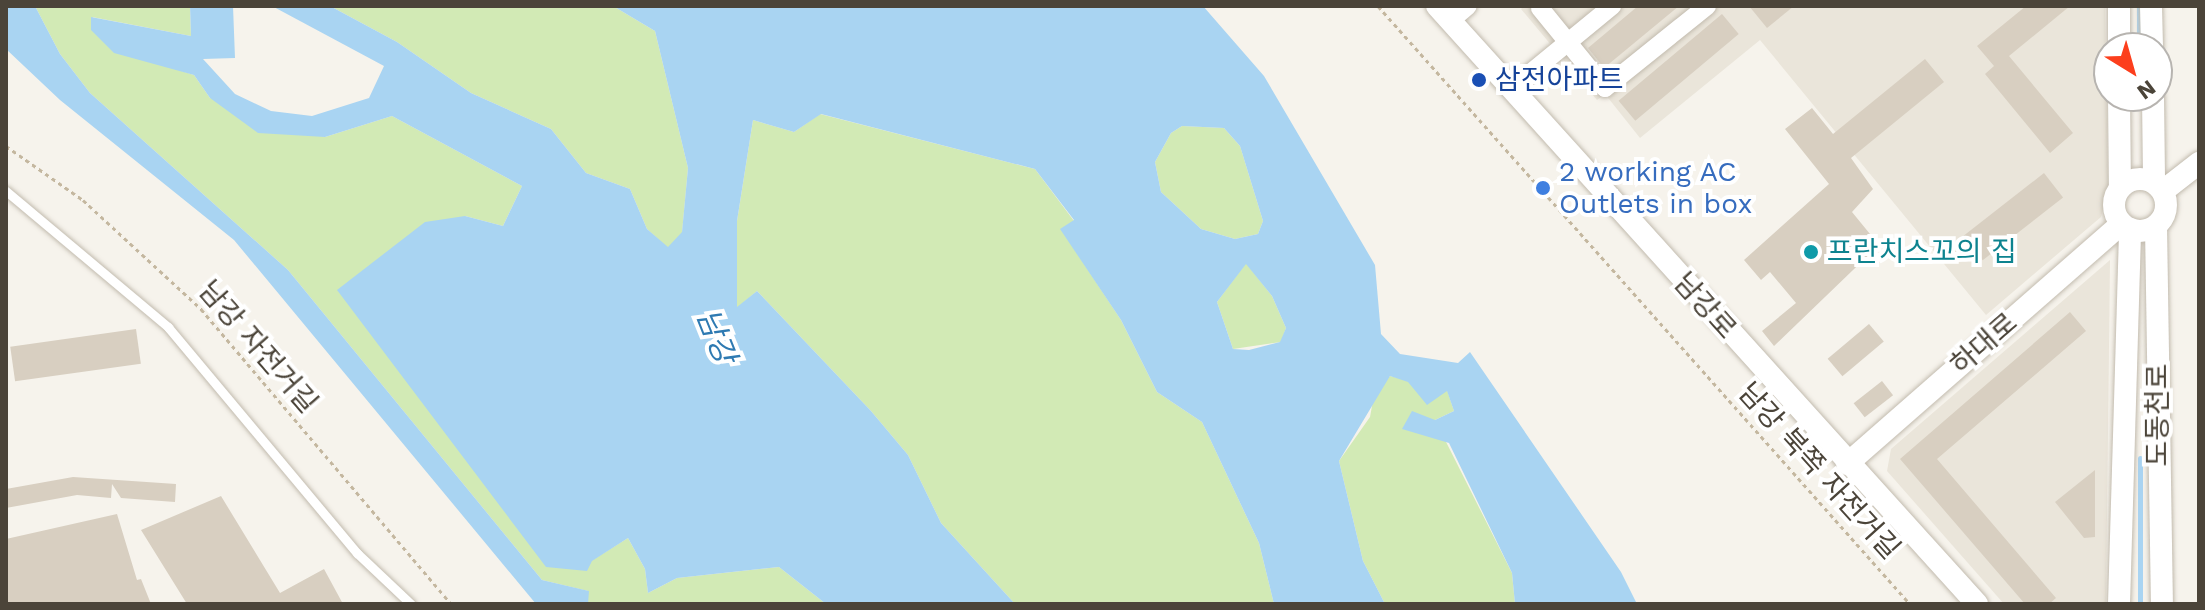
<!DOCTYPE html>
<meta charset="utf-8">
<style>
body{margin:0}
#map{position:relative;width:2205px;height:610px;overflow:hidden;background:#f6f3ec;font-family:"Work Sans","Noto Sans KR",sans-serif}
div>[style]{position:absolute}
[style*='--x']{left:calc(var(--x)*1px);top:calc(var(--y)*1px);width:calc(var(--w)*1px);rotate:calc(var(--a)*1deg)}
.residential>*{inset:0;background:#eae5da}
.green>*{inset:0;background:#d2eab5}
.water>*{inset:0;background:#a9d4f2}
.stream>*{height:5px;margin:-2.5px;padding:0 2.5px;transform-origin:2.5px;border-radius:2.5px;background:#a9d4f2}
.building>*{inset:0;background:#d8cfc1;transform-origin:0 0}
.path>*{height:3px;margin-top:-1.5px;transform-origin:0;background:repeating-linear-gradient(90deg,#c4b79f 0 4px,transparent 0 8px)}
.roads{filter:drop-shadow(0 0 2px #c2bbae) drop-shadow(0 0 2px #c2bbae)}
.service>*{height:9px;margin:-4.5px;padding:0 4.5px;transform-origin:4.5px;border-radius:4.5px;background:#fff}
.minor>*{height:18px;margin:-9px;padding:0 9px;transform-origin:9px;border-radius:9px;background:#fff}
.tertiary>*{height:22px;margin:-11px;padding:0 11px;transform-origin:11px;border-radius:11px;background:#fff}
.tertiary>.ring{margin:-11px;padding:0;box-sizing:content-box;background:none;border:22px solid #fff;border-radius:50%}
.dots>*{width:22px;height:22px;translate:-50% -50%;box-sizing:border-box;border:4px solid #fff;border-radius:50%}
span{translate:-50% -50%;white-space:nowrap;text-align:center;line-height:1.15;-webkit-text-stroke:8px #fff;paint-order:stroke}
.transit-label{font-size:28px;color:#164399}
.left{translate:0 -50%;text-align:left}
.shop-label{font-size:28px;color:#366cbe}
.culture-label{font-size:28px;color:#0d838f}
.street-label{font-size:28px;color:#4b4439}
.water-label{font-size:30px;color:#2e7ab2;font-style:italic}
.frame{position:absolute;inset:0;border:8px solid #4b4439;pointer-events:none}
.north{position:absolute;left:2093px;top:32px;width:80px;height:80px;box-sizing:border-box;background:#fff;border:2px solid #b7b4b0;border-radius:50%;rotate:143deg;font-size:22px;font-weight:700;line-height:32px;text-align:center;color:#4b4439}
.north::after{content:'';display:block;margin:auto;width:28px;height:36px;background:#fc3f1d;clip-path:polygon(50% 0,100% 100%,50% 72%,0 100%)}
</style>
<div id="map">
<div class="residential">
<div style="clip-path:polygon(1524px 6px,2105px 6px,2108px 191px,2101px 217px,1986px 315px,1760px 40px,1640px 138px,1605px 94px,1597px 100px,1521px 9px)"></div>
<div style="clip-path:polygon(2110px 260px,2106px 604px,2004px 604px,1887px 471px,1891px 449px)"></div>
</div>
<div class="green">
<div style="clip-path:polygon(35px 6px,190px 6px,191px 36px,92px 17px,157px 63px,194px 75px,210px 98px,325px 137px,392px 116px,522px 186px,503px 226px,465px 216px,591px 561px,628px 538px,645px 569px,648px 593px,677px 578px,779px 567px,826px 604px,588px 604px,588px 591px,542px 580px,288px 270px,90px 93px,60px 54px)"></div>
<div style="clip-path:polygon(330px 6px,613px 6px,655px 31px,688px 168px,682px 233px,668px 248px,647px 229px,630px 189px,586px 173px,551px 129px,471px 93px,397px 42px)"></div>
<div style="clip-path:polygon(820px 114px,1035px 169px,1074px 221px,1061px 229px,1121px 320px,1157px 392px,1202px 422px,1259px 543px,1274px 604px,1015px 604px,941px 523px,908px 455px,871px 411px,757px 291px,737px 308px,737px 221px,753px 120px,794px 132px)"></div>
<div style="clip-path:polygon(1182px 126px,1224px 128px,1240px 146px,1263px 221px,1258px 234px,1235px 239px,1201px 229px,1161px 192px,1155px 162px,1171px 133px)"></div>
<div style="clip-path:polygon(1246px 263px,1272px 296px,1286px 328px,1281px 342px,1233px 349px,1217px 302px)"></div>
<div style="clip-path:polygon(1390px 376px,1447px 390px,1454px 411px,1435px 420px,1512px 573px,1515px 604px,1385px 604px,1363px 561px,1339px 461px,1370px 417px,1374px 395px)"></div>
</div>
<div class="water">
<div style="clip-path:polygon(6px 6px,35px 6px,60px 54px,90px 93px,288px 270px,542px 580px,589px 591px,588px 604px,536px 604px,234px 240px,60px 100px,6px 49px)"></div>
<div style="clip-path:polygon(evenodd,190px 6px,233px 6px,235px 58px,203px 59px,235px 94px,271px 111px,312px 116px,369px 98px,384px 66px,272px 6px,330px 6px,397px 42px,471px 93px,551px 129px,586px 173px,630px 189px,647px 229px,668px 247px,682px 232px,688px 168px,655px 31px,613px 6px,1203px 6px,1264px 76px,1375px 265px,1381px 334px,1400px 354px,1458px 363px,1470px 352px,1621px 572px,1637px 604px,1515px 604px,1512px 573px,1449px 443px,1402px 429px,1412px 411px,1435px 420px,1454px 411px,1447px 391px,1427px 405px,1408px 382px,1390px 376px,1339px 461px,1363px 561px,1385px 604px,1274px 604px,1259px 543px,1202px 422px,1157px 392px,1121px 320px,1060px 229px,1074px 220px,1035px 169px,821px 114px,794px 132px,753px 120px,737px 221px,737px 307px,757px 291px,871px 411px,908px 455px,941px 523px,1015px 604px,826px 604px,779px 567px,677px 578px,648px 593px,645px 569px,628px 538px,592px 561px,587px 571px,546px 567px,337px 290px,425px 222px,465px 216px,503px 226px,522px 186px,392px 116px,325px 137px,258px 133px,210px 98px,194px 75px,114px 53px,91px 30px,91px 17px,191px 36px,190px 6px,1182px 126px,1224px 128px,1240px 146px,1263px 221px,1258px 234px,1235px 239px,1201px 229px,1161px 192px,1155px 162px,1171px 133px,1182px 126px,190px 6px,1246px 264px,1272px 296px,1286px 328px,1280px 342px,1249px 350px,1233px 349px,1217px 302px,1246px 264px)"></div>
</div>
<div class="stream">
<div style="--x:2139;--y:6;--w:42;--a:90"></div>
<div style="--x:2140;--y:604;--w:146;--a:-90"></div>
</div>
<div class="building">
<div style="clip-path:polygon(1638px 6px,1679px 6px,1604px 68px,1588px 48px)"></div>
<div style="clip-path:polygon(1749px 6px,1794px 6px,1767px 28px)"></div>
<div style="clip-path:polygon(2026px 6px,2070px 6px,2009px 56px,2073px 133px,2050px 153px,1985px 74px,1994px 66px,1977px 46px)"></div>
<div style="left:1722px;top:14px;width:26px;height:135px;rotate:50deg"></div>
<div style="clip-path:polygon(1925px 59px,1944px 82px,1851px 158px,1873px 189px,1852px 212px,1879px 245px,1774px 346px,1762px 331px,1796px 303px,1770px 272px,1761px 280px,1744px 260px,1829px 184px,1785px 129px,1812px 108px,1833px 134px)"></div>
<div style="left:2044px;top:173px;width:31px;height:102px;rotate:52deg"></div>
<div style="clip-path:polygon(2070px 312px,2086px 331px,1937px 459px,2056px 598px,2049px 604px,2025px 604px,1900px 459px)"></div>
<div style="left:1869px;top:324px;width:23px;height:54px;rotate:50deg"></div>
<div style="left:136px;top:329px;width:35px;height:127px;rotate:82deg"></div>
<div style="left:1882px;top:381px;width:18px;height:36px;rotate:52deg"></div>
<div style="clip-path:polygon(2095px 470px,2095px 537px,2084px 538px,2055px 502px)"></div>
<div style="clip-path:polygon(73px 477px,176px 484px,175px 502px,121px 498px,112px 484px,111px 498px,77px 495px,6px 508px,6px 489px)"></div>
<div style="clip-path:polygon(221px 496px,280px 593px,324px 569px,343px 604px,187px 604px,141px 530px)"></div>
<div style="clip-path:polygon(117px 514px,137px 580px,141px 579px,151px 604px,6px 604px,6px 539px)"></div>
</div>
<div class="path">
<div style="--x:1378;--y:6;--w:800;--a:48.34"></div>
<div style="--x:6;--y:146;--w:94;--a:35"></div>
<div style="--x:83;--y:200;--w:161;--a:42.7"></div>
<div style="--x:201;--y:309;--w:387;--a:49.7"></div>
</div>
<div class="roads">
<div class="service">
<div style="--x:6;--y:191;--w:212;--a:40"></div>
<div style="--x:168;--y:327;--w:295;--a:50.1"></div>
<div style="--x:357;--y:553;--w:74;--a:43.4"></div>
</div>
<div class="minor">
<div style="--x:1540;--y:8;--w:103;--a:50.9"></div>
<div style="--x:1605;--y:88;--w:131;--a:-38.8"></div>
<div style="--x:1450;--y:21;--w:23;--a:-40"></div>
<div style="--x:1511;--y:89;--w:131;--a:-39.4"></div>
</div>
<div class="tertiary">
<div style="--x:1437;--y:6;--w:806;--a:47.92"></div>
<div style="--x:2119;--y:6;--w:42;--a:90"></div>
<div style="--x:2151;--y:6;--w:42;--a:88.6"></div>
<div style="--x:2119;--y:96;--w:91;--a:89.4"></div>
<div style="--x:2153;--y:96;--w:86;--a:89.3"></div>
<div class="ring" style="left:2114px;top:179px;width:30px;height:30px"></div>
<div style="--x:2163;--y:191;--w:46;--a:-37.9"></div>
<div style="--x:2156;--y:226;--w:378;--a:89.1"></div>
<div style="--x:1847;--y:464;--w:364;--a:-41.2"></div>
<div style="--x:2119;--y:604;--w:375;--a:-88.3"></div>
</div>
</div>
<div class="dots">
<div style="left:1479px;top:80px;background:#1a4fb4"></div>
<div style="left:1543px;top:188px;background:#3f7fe0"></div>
<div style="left:1811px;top:252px;background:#0f9aa8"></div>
</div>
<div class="transit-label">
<span class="left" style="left:1495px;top:80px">삼전아파트</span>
</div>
<div class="shop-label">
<span class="left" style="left:1559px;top:188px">2 working AC<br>Outlets in box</span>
</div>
<div class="culture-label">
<span class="left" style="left:1827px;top:252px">프란치스꼬의 집</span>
</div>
<div class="street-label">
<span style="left:1705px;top:306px;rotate:48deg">남강로</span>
<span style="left:1984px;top:344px;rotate:-41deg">하대로</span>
<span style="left:258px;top:347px;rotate:49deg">남강 자전거길</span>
<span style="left:2158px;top:415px;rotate:-90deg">도동천로</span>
<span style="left:1819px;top:471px;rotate:48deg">남강 북쪽 자전거길</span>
</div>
<div class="water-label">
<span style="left:716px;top:336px;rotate:68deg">남강</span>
</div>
<div class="frame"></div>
<div class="north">N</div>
</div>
